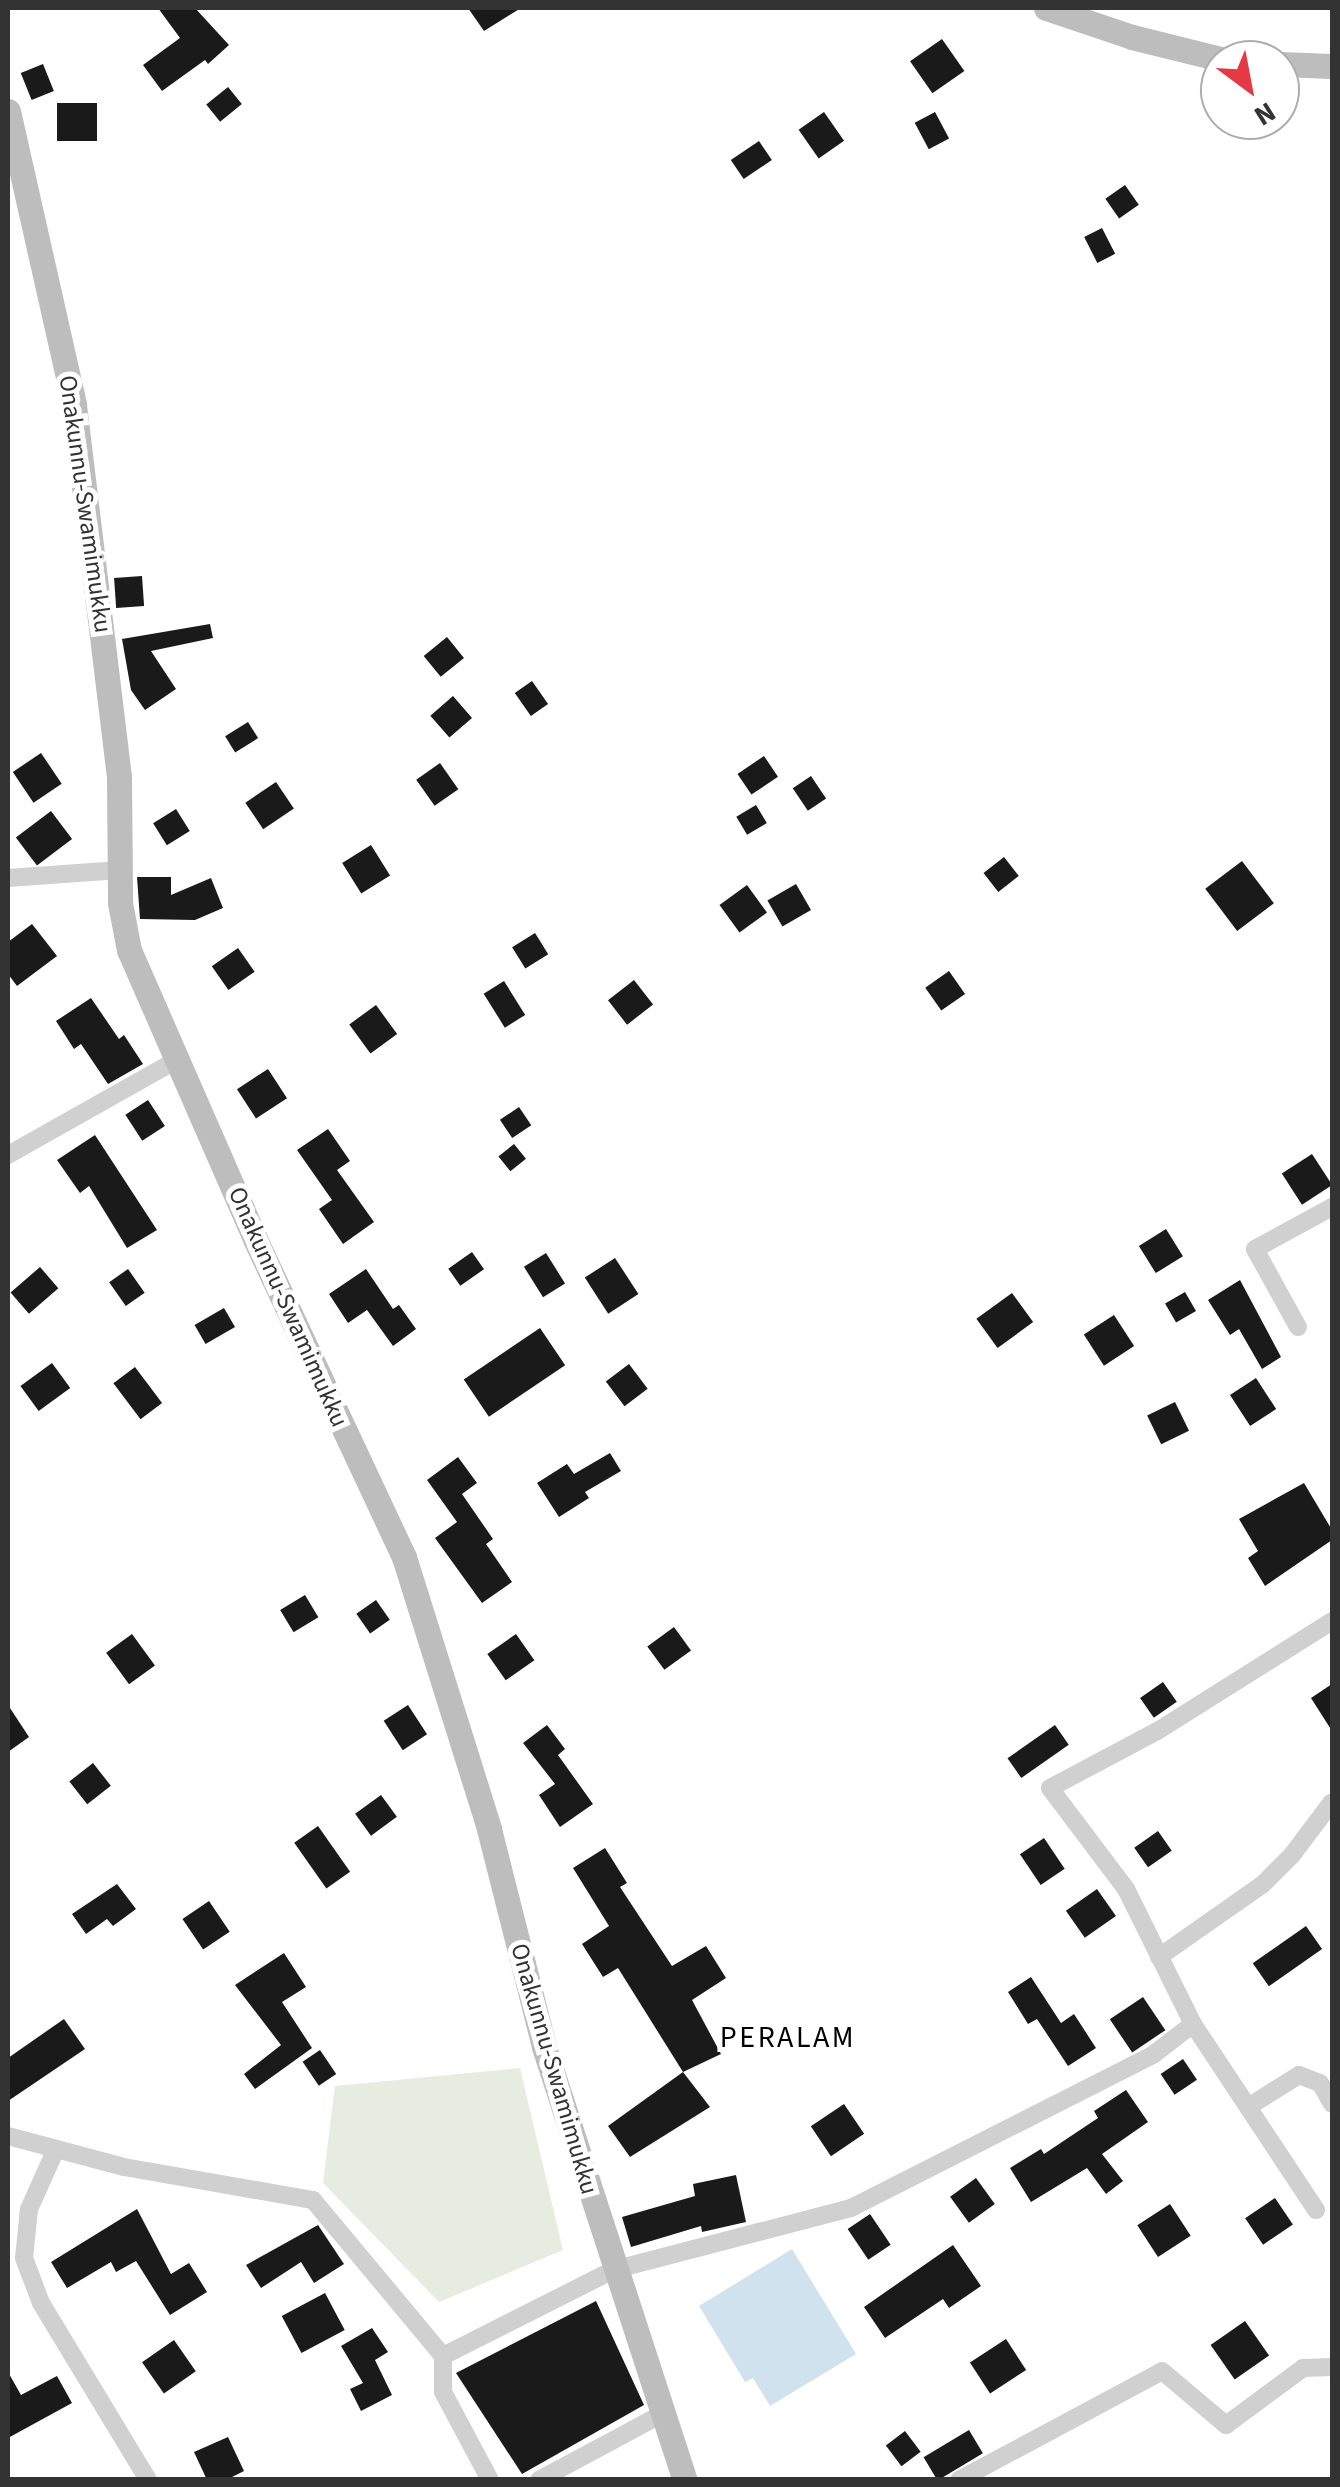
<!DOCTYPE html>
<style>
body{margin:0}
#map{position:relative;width:1340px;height:2487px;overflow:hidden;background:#fff;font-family:"Source Sans 3",sans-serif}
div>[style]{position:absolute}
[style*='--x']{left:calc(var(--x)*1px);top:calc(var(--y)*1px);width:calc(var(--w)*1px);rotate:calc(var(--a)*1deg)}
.green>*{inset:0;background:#e6ecdf}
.water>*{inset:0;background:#cfe2ee}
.building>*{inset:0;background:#1a1a1a;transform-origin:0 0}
.street>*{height:18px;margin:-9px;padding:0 9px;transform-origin:9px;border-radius:9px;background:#d0d0d0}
.secondary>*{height:25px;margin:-12.5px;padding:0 12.5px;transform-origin:12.5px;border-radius:12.5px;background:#bdbdbd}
span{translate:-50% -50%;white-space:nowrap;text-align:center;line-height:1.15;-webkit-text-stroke:10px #fff;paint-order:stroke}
.street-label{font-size:25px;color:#333}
.quarter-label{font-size:30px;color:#000;letter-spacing:2.5px}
.frame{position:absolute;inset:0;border:10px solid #333;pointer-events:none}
.north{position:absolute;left:1200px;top:40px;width:100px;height:100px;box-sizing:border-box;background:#fff;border:2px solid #adadad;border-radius:50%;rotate:148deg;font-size:28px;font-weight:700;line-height:40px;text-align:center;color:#333}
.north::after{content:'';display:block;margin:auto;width:35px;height:45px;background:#e63946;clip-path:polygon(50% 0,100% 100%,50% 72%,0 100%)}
</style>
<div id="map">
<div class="green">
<div style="clip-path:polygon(520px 2068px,563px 2250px,439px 2302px,323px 2183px,335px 2086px)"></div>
</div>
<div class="water">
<div style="clip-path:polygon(792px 2249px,856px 2354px,770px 2406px,753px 2378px,745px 2382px,699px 2306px)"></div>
</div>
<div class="building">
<div style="clip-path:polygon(158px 8px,195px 8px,229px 45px,208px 64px,205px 60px,162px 91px,143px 65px,180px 38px)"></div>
<div style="clip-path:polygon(468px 8px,521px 8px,484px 31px)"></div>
<div style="left:942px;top:39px;width:39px;height:39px;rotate:55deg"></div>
<div style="left:43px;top:64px;width:29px;height:24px;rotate:68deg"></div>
<div style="left:228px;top:87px;width:22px;height:28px;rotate:51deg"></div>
<div style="left:57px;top:103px;width:40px;height:38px"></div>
<div style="left:824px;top:112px;width:35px;height:31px;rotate:55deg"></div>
<div style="left:935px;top:112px;width:30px;height:23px;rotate:62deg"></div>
<div style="left:759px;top:141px;width:23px;height:34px;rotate:56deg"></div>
<div style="left:1125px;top:185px;width:24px;height:24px;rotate:55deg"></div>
<div style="left:1102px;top:228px;width:29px;height:20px;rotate:63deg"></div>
<div style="left:142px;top:576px;width:30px;height:28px;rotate:86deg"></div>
<div style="clip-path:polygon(210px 624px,213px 638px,151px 651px,176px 689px,145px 710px,131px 690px,122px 639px)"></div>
<div style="left:447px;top:637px;width:27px;height:30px;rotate:51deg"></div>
<div style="left:532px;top:681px;width:28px;height:21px;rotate:55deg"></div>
<div style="left:453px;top:696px;width:29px;height:30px;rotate:49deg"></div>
<div style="left:248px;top:722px;width:19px;height:27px;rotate:58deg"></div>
<div style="left:41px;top:753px;width:37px;height:34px;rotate:56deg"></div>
<div style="left:764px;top:756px;width:25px;height:32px;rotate:56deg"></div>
<div style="left:440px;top:763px;width:32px;height:29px;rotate:55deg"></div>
<div style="left:811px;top:776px;width:27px;height:22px;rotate:56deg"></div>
<div style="left:276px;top:782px;width:32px;height:37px;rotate:56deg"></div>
<div style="left:756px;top:805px;width:21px;height:23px;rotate:59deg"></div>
<div style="left:176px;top:809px;width:26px;height:27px;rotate:58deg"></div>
<div style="left:51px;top:811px;width:35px;height:44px;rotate:53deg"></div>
<div style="left:371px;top:845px;width:36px;height:34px;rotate:58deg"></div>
<div style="left:1004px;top:857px;width:24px;height:26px;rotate:52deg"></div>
<div style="left:1242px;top:861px;width:53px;height:46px;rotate:53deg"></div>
<div style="clip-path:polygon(137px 877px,171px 877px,171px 895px,211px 878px,223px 908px,195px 920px,140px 919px)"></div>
<div style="left:796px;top:884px;width:30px;height:33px;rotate:60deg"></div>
<div style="left:747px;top:885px;width:34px;height:34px;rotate:54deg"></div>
<div style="clip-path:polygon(32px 924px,57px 956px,17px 986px,8px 974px,8px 942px)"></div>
<div style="left:535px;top:933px;width:25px;height:27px;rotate:58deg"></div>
<div style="left:238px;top:948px;width:29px;height:32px;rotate:55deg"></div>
<div style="left:949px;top:971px;width:28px;height:29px;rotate:55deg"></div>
<div style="left:634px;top:980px;width:31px;height:33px;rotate:52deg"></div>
<div style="left:504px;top:981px;width:40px;height:24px;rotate:58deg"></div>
<div style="clip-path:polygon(91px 998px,119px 1039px,124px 1035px,143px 1064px,108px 1084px,81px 1044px,74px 1049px,56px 1021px)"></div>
<div style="left:376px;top:1005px;width:36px;height:33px;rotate:54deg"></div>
<div style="left:268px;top:1069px;width:35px;height:37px;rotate:57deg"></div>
<div style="left:148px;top:1100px;width:31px;height:27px;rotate:57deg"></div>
<div style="left:519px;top:1107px;width:22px;height:23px;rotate:56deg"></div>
<div style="clip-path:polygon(328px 1129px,350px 1161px,337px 1170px,374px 1222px,343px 1244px,319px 1209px,332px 1200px,297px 1150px)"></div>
<div style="clip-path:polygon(95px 1135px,157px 1230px,127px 1248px,89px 1186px,80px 1193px,57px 1160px)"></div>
<div style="left:514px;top:1144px;width:19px;height:20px;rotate:51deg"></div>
<div style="left:1312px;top:1154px;width:37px;height:36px;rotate:57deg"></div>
<div style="left:1166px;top:1229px;width:32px;height:32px;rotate:58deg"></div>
<div style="left:472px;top:1252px;width:21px;height:29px;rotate:55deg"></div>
<div style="left:546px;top:1253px;width:36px;height:26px;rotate:58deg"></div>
<div style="left:615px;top:1258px;width:43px;height:36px;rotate:57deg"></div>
<div style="left:40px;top:1267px;width:28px;height:39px;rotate:49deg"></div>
<div style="left:128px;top:1269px;width:29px;height:23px;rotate:55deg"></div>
<div style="clip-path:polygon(366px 1269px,393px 1309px,399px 1305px,416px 1329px,393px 1346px,367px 1310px,348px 1323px,329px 1294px)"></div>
<div style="clip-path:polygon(1240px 1280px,1281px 1357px,1262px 1369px,1239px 1329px,1230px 1335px,1208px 1300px)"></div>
<div style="left:1185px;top:1292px;width:22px;height:23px;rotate:60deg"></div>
<div style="left:1012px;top:1293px;width:36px;height:44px;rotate:54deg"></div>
<div style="left:224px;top:1308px;width:22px;height:34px;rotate:60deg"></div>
<div style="left:1114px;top:1315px;width:37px;height:36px;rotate:57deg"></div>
<div style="left:540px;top:1328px;width:45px;height:92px;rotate:56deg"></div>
<div style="left:52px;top:1363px;width:31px;height:39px;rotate:54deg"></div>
<div style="left:629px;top:1364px;width:31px;height:29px;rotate:53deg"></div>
<div style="left:135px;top:1367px;width:45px;height:27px;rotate:53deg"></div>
<div style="left:1256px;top:1378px;width:37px;height:31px;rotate:57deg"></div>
<div style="left:1175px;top:1402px;width:32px;height:31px;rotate:64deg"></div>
<div style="clip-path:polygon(610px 1453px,621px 1471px,585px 1492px,589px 1498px,559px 1517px,537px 1483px,567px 1464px,574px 1474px)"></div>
<div style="clip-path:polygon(458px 1457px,477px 1483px,462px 1494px,493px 1539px,486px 1544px,512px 1582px,482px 1603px,435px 1538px,457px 1522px,427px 1480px)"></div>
<div style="clip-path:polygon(1304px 1483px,1332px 1530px,1332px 1540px,1265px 1586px,1248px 1558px,1258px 1551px,1239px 1519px)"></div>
<div style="left:305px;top:1595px;width:26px;height:29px;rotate:59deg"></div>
<div style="left:376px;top:1600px;width:24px;height:24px;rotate:55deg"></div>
<div style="left:674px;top:1627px;width:29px;height:33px;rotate:54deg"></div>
<div style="left:132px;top:1634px;width:39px;height:32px;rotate:54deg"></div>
<div style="left:516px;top:1634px;width:32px;height:35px;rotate:55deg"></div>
<div style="left:1163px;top:1682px;width:24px;height:28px;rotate:55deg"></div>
<div style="clip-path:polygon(1332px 1684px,1332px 1731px,1311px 1698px)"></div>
<div style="clip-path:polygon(8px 1705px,29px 1737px,8px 1752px)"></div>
<div style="left:408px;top:1705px;width:35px;height:29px;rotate:57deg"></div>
<div style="clip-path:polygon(547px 1725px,565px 1749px,558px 1755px,593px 1804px,560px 1827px,539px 1795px,555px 1784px,523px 1743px)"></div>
<div style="left:1055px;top:1725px;width:24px;height:58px;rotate:55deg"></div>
<div style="left:93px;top:1763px;width:29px;height:30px;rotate:52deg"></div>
<div style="left:381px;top:1795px;width:27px;height:32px;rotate:54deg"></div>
<div style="left:318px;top:1826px;width:56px;height:29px;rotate:55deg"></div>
<div style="left:1158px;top:1831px;width:24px;height:29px;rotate:55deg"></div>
<div style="left:1044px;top:1838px;width:37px;height:29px;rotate:56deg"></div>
<div style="clip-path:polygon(605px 1848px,627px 1883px,620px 1887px,672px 1966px,706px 1946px,726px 1978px,692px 2000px,721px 2054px,683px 2072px,618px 1968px,603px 1977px,582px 1944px,609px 1926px,573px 1868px)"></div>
<div style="clip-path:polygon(117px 1884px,136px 1909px,113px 1926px,107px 1919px,86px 1934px,72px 1914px)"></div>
<div style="left:1097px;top:1889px;width:33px;height:38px;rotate:55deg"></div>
<div style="left:209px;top:1901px;width:37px;height:32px;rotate:56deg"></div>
<div style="left:1306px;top:1926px;width:28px;height:65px;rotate:55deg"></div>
<div style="clip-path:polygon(284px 1953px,306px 1987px,282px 2002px,312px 2048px,255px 2089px,244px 2074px,281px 2045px,235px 1985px)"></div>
<div style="clip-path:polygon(1031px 1977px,1061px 2023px,1074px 2014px,1096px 2048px,1068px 2066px,1037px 2019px,1028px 2024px,1008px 1992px)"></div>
<div style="left:1143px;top:1997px;width:40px;height:40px;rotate:56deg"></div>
<div style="clip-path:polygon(64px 2019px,85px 2049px,8px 2101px,8px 2058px)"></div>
<div style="left:320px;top:2050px;width:29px;height:21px;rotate:56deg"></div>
<div style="left:1183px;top:2059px;width:25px;height:27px;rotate:56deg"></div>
<div style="clip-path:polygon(683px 2072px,710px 2107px,630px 2157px,608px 2126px)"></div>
<div style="clip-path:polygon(1126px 2090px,1148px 2122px,1102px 2154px,1123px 2181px,1106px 2194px,1087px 2168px,1031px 2202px,1010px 2168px,1041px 2149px,1044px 2154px,1098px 2118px,1094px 2111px)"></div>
<div style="left:844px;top:2104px;width:36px;height:40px;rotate:56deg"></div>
<div style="clip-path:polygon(736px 2175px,746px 2222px,702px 2232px,701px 2226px,631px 2247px,622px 2217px,695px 2196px,693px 2184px)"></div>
<div style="left:976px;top:2178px;width:32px;height:32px;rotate:54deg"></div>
<div style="left:1275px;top:2198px;width:32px;height:36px;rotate:56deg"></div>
<div style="left:1170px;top:2204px;width:38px;height:39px;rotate:57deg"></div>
<div style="clip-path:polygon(137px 2209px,171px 2274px,189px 2263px,207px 2292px,170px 2315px,136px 2261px,116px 2272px,111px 2262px,67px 2288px,51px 2262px)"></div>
<div style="left:870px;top:2214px;width:37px;height:27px;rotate:56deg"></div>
<div style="clip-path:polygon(318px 2225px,344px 2264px,314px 2283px,301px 2262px,261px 2288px,246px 2265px)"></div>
<div style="clip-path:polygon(953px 2245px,981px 2286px,949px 2308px,943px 2299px,885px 2338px,864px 2307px)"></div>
<div style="left:325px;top:2293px;width:42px;height:49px;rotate:62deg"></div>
<div style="clip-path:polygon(596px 2301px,644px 2405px,522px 2474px,456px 2373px)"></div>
<div style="left:1245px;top:2321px;width:42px;height:42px;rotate:55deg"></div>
<div style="clip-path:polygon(372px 2328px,388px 2352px,375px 2360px,392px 2395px,361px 2411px,350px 2389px,363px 2383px,341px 2346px)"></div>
<div style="left:1006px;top:2339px;width:37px;height:43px;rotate:57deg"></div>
<div style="left:174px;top:2340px;width:38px;height:39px;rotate:55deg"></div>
<div style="clip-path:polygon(8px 2372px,21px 2395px,57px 2376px,72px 2403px,8px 2438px)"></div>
<div style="left:969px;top:2430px;width:27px;height:53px;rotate:59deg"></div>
<div style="left:905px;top:2431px;width:26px;height:24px;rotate:53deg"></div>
<div style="clip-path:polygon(228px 2437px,244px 2471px,226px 2480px,207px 2480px,194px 2452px)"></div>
</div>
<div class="street">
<div style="--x:8;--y:878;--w:112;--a:-4.1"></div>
<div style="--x:8;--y:1155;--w:192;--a:-29.4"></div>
<div style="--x:1298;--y:1327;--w:89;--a:-118.9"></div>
<div style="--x:1255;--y:1249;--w:88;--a:-28.6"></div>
<div style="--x:1159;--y:1957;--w:126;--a:-35"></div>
<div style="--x:1262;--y:1885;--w:42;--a:-45"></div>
<div style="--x:1292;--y:1855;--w:66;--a:-53"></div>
<div style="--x:1193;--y:2024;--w:223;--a:56.5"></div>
<div style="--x:1248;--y:2107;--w:60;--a:-32.1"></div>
<div style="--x:1299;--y:2075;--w:22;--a:21"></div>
<div style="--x:1320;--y:2083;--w:24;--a:60"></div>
<div style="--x:8;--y:2136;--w:120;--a:15"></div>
<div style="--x:124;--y:2167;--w:192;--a:9.9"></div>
<div style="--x:313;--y:2200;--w:203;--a:50.2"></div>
<div style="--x:443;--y:2356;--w:191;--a:-26.8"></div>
<div style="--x:613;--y:2270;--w:246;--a:-14.6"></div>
<div style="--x:851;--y:2208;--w:340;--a:-26.9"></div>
<div style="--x:1154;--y:2054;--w:49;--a:-37.6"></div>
<div style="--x:1193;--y:2024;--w:151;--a:-116.4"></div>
<div style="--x:1126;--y:1889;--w:126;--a:-127"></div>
<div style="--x:1050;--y:1788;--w:123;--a:-28"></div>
<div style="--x:1159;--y:1730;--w:204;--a:-32.2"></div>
<div style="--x:56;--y:2149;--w:66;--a:114.2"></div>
<div style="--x:29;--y:2209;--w:49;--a:95.8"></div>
<div style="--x:24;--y:2258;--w:48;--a:69.3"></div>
<div style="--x:41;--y:2303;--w:207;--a:58.8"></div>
<div style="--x:443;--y:2356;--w:36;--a:90"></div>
<div style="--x:443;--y:2392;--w:100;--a:61.9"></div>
<div style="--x:539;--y:2480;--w:142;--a:-28.2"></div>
<div style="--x:959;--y:2480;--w:230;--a:-28.2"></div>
<div style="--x:1162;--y:2371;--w:84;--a:40.2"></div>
<div style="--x:1226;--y:2425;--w:96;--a:-36.5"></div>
<div style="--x:1303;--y:2368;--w:29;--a:-2"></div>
</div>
<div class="secondary">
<div style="--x:1046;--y:8;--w:91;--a:18.6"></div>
<div style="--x:1132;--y:37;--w:96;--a:13.9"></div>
<div style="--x:1280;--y:64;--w:52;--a:2.2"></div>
<div style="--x:8;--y:111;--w:301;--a:77.3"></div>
<div style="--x:74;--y:405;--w:376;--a:83.1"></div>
<div style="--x:119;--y:778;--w:125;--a:89.5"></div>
<div style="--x:120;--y:903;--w:48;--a:79.2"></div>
<div style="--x:129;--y:950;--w:315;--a:66.4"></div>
<div style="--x:255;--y:1239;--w:351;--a:64.9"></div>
<div style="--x:404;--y:1557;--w:285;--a:72.6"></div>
<div style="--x:489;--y:1829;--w:225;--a:75.8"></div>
<div style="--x:544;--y:2047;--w:455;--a:72"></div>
</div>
<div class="street-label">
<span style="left:85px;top:504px;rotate:82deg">Onakunnu-Swamimukku</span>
<span style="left:288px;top:1307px;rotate:66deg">Onakunnu-Swamimukku</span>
<span style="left:554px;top:2069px;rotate:74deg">Onakunnu-Swamimukku</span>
</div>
<div class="quarter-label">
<span style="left:788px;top:2038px">PERALAM</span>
</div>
<div class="frame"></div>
<div class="north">N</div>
</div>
